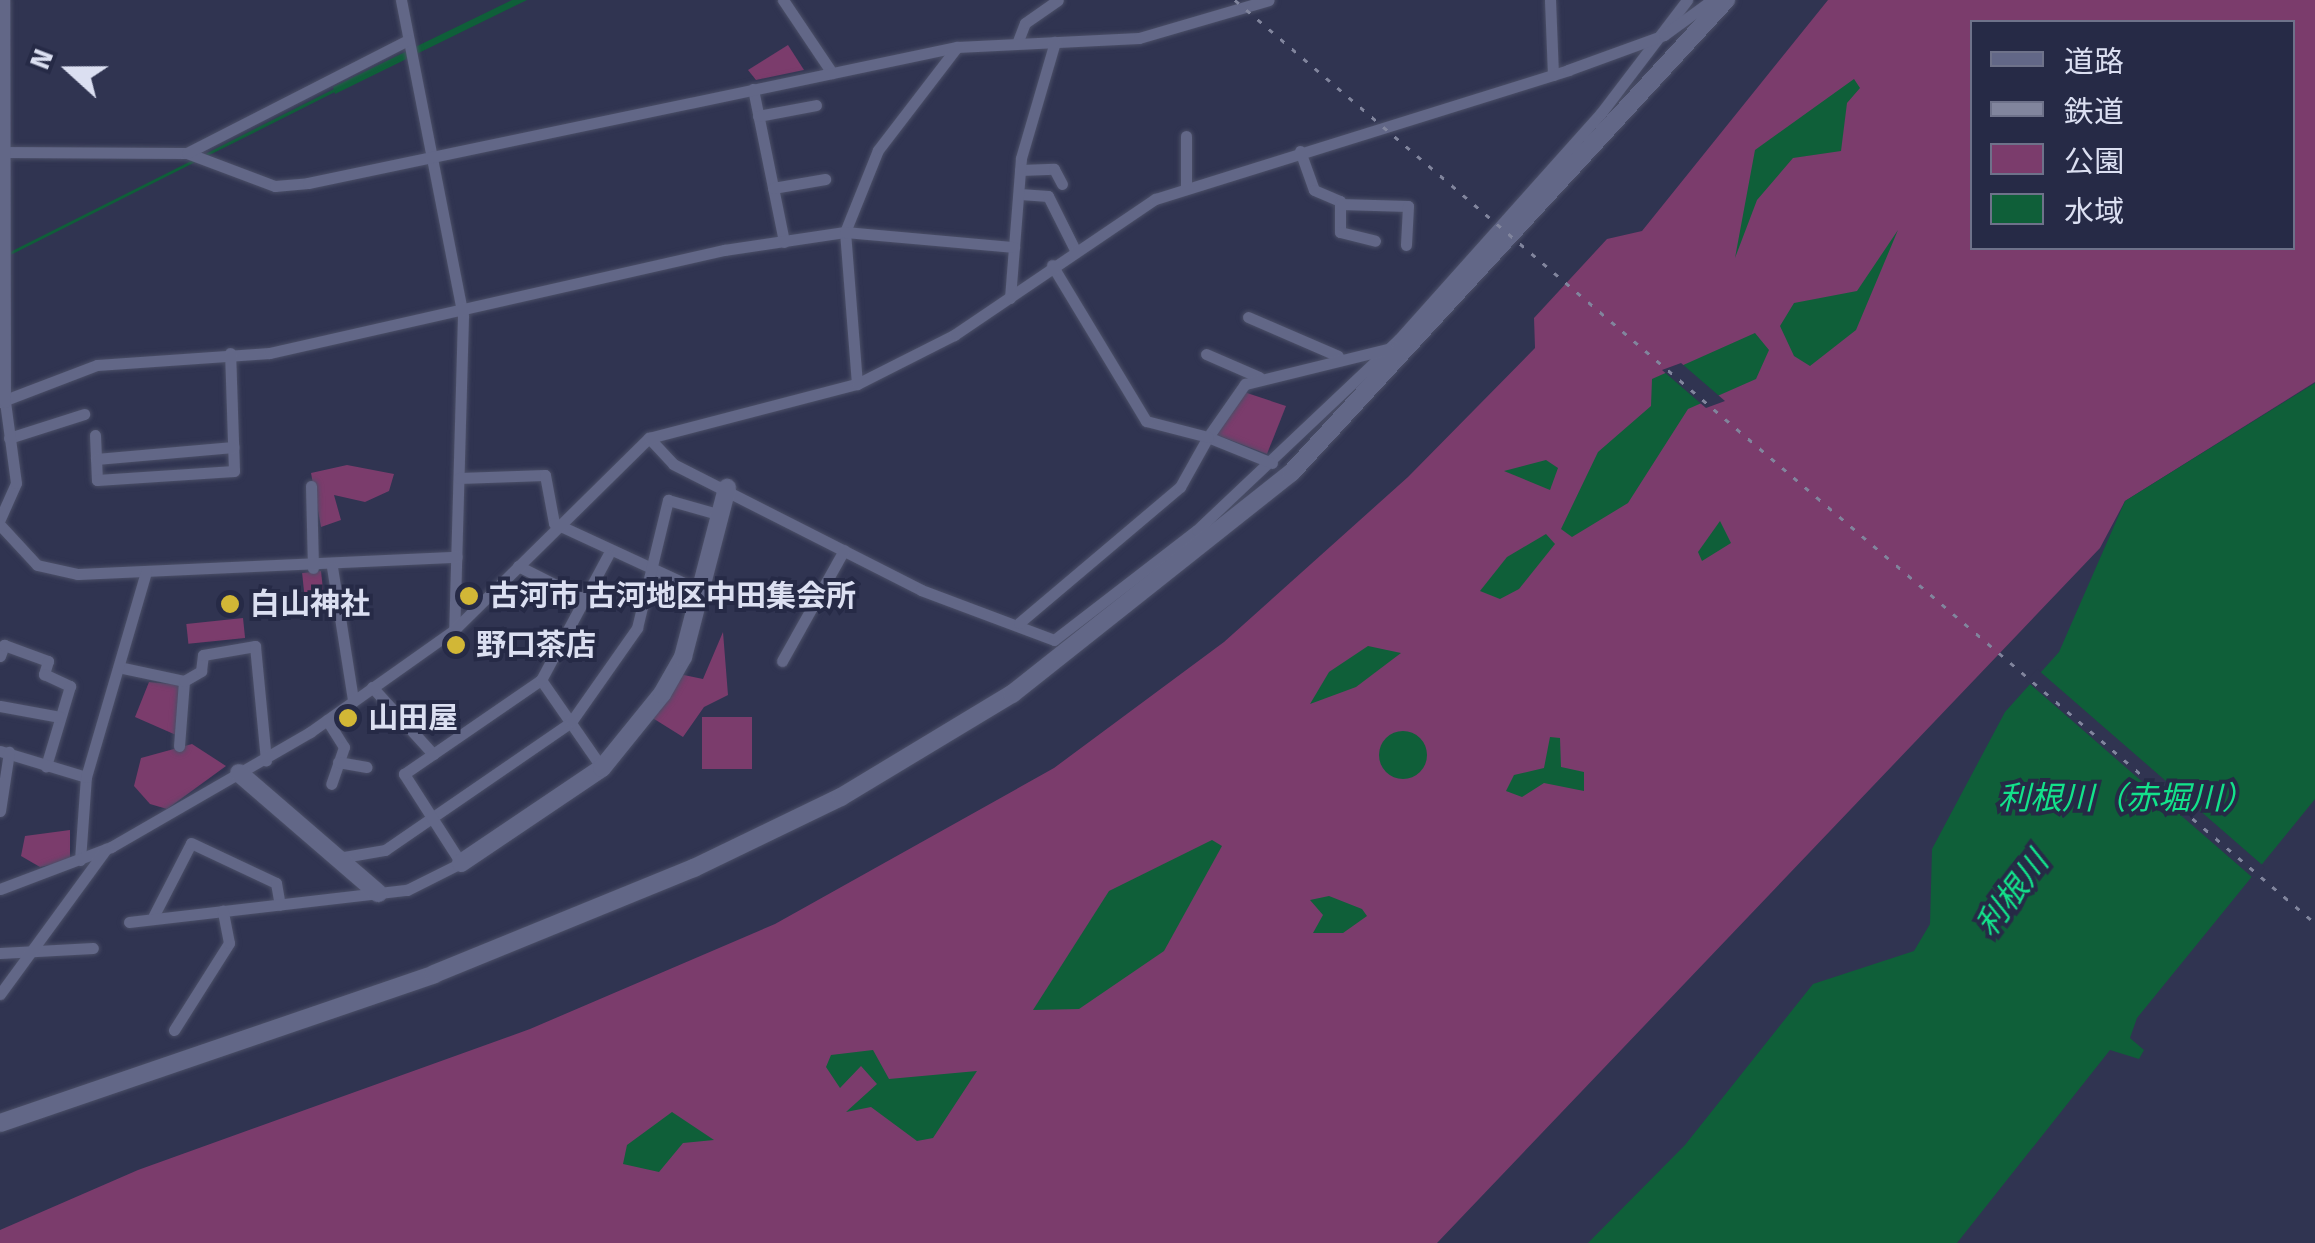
<!DOCTYPE html>
<meta charset="utf-8">
<style>
body{margin:0}
#map{position:relative;width:2315px;height:1243px;overflow:hidden;background:#303451;font-family:"Fira Sans","Noto Sans JP",sans-serif}
div>[style]{position:absolute}
[style*='--x']{left:calc(var(--x)*1px);top:calc(var(--y)*1px);width:calc(var(--w)*1px);rotate:calc(var(--a)*1deg)}
.green>*{inset:0;background:#7b3c6c;transform-origin:0 0}
.water>*{inset:0;background:#0f5f39}
.round{border-radius:50%}
.pier>*{inset:0;background:#303451;transform-origin:0 0}
.stream>*{height:2.5px;margin:-1.25px;padding:0 1.25px;transform-origin:1.25px;border-radius:1.25px;background:#0f5f39}
.roads{filter:drop-shadow(0 0 2px #4b4f67) drop-shadow(0 0 2px #4b4f67)}
.street>*{height:11px;margin:-5.5px;padding:0 5.5px;transform-origin:5.5px;border-radius:5.5px;background:#626787}
.secondary>*{height:18px;margin:-9px;padding:0 9px;transform-origin:9px;border-radius:9px;background:#626787}
.rail>*{height:2.5px;margin-top:-1.25px;transform-origin:0;background:repeating-linear-gradient(90deg,#81859d 0 5px,transparent 0 15px)}
.dots>*{width:28px;height:28px;translate:-50% -50%;box-sizing:border-box;border:5px solid #262a46;border-radius:50%}
span{translate:-50% -50%;white-space:nowrap;text-align:center;line-height:1.15;-webkit-text-stroke:8px #262a46;paint-order:stroke}
.poi-label{font-size:30px;color:#dbdff1;font-weight:700}
.left{translate:0 -50%;text-align:left}
.water-label{font-size:32px;color:#13e28b;font-style:italic}
.legend{position:absolute;left:1970px;top:20px;width:325px;height:230px;box-sizing:border-box;background:#262a46;border:2px solid #6e728a;margin:0;padding:12px 18px;list-style:none;font-size:30px;color:#dbdff1}
.legend li{display:flex;align-items:center;gap:20px;height:50px}
.legend b{width:50px;border:2px solid #6e728a}
.north{position:absolute;left:20px;top:20px;width:100px;height:100px;-webkit-text-stroke:8px #262a46;paint-order:stroke;rotate:291deg;font-size:28px;font-weight:700;line-height:40px;text-align:center;color:#dbdff1}
.north::after{content:'';display:block;margin:auto;width:35px;height:45px;background:#dbdff1;clip-path:polygon(50% 0,100% 100%,50% 72%,0 100%)}
</style>
<div id="map">
<div class="green">
<div style="clip-path:polygon(evenodd,1828px 0,2315px 0,2315px 382px,2125px 501px,2100px 548px,1437px 1243px,0 1243px,0 1230px,138px 1170px,530px 1029px,775px 924px,1054px 768px,1224px 642px,1408px 477px,1535px 348px,1534px 318px,1607px 239px,1642px 231px,1828px 0,1972px 22px,2292px 22px,2292px 248px,1972px 248px,1972px 22px)"></div>
<div style="clip-path:polygon(788px 45px,804px 70px,756px 80px,748px 70px)"></div>
<div style="clip-path:polygon(1244px 392px,1286px 406px,1267px 454px,1217px 435px)"></div>
<div style="clip-path:polygon(347px 465px,394px 474px,389px 491px,365px 502px,334px 495px,341px 520px,321px 527px,311px 473px)"></div>
<div style="left:321px;top:571px;width:38px;height:19px;rotate:84deg"></div>
<div style="left:243px;top:618px;width:20px;height:57px;rotate:84deg"></div>
<div style="clip-path:polygon(723px 632px,728px 695px,704px 707px,683px 737px,651px 717px,679px 674px,703px 679px)"></div>
<div style="clip-path:polygon(149px 682px,181px 685px,176px 735px,135px 717px)"></div>
<div style="left:752px;top:717px;width:52px;height:50px;rotate:90deg"></div>
<div style="clip-path:polygon(192px 744px,226px 766px,167px 809px,150px 804px,134px 786px,141px 758px)"></div>
<div style="clip-path:polygon(70px 830px,70px 861px,40px 867px,21px 856px,25px 836px)"></div>
</div>
<div class="water">
<div style="clip-path:polygon(512px 0,527px 0,335px 94px,333px 87px)"></div>
<div style="clip-path:polygon(1854px 79px,1860px 88px,1847px 103px,1841px 151px,1793px 158px,1757px 200px,1735px 258px,1755px 150px)"></div>
<div style="clip-path:polygon(1898px 230px,1856px 330px,1810px 366px,1794px 356px,1780px 326px,1794px 303px,1857px 291px)"></div>
<div style="clip-path:polygon(1755px 333px,1769px 350px,1756px 379px,1688px 409px,1628px 503px,1572px 537px,1561px 529px,1598px 452px,1651px 406px,1652px 379px)"></div>
<div style="clip-path:polygon(2315px 383px,2315px 799px,2137px 1018px,2130px 1038px,2144px 1050px,2139px 1059px,2110px 1050px,1957px 1243px,1588px 1243px,1685px 1145px,1813px 984px,1914px 951px,1930px 924px,1932px 849px,2005px 712px,2059px 652px,2125px 501px)"></div>
<div style="clip-path:polygon(1546px 460px,1558px 468px,1550px 490px,1504px 471px)"></div>
<div style="clip-path:polygon(1720px 521px,1731px 543px,1702px 561px,1698px 552px)"></div>
<div style="clip-path:polygon(1546px 534px,1555px 544px,1519px 589px,1500px 599px,1480px 591px,1507px 557px)"></div>
<div style="clip-path:polygon(1368px 646px,1401px 653px,1356px 687px,1310px 704px,1329px 672px)"></div>
<div class="round" style="left:1379px;top:731px;width:48px;height:48px"></div>
<div style="clip-path:polygon(1550px 737px,1560px 738px,1561px 767px,1584px 772px,1584px 791px,1544px 783px,1522px 797px,1506px 791px,1514px 775px,1544px 768px)"></div>
<div style="clip-path:polygon(1212px 840px,1222px 846px,1164px 951px,1079px 1009px,1033px 1010px,1109px 891px)"></div>
<div style="clip-path:polygon(1329px 896px,1362px 909px,1367px 916px,1343px 933px,1313px 933px,1323px 915px,1310px 900px)"></div>
<div style="clip-path:polygon(873px 1050px,889px 1079px,977px 1071px,933px 1138px,917px 1141px,871px 1107px,846px 1112px,877px 1084px,861px 1066px,840px 1088px,826px 1067px,831px 1055px)"></div>
<div style="clip-path:polygon(672px 1112px,714px 1140px,683px 1143px,659px 1172px,623px 1164px,627px 1145px)"></div>
</div>
<div class="pier">
<div style="clip-path:polygon(1681px 363px,1725px 401px,1706px 408px,1662px 370px)"></div>
<div style="left:2037px;top:669px;width:302px;height:16px;rotate:41deg"></div>
</div>
<div class="stream">
<div style="--x:207;--y:154;--w:142;--a:-26.7"></div>
<div style="--x:10;--y:253;--w:207;--a:-26.7"></div>
</div>
<div class="roads">
<div class="street">
<div style="--x:401;--y:0;--w:322;--a:78.9"></div>
<div style="--x:463;--y:316;--w:314;--a:91.6"></div>
<div style="--x:783;--y:0;--w:88;--a:56.1"></div>
<div style="--x:1550;--y:0;--w:75;--a:87.7"></div>
<div style="--x:1018;--y:41;--w:19;--a:-69"></div>
<div style="--x:1025;--y:23;--w:40;--a:-34.9"></div>
<div style="--x:753;--y:89;--w:156;--a:78.5"></div>
<div style="--x:758;--y:116;--w:59;--a:-10.7"></div>
<div style="--x:1186;--y:136;--w:52;--a:90"></div>
<div style="--x:1300;--y:151;--w:41;--a:70.3"></div>
<div style="--x:1314;--y:190;--w:28;--a:23"></div>
<div style="--x:1340;--y:201;--w:31;--a:90"></div>
<div style="--x:1340;--y:232;--w:36;--a:14"></div>
<div style="--x:0;--y:152;--w:187;--a:0.3"></div>
<div style="--x:187;--y:153;--w:94;--a:20.6"></div>
<div style="--x:275;--y:186;--w:33;--a:-5"></div>
<div style="--x:308;--y:183;--w:663;--a:-11.84"></div>
<div style="--x:957;--y:47;--w:182;--a:-2.8"></div>
<div style="--x:1139;--y:38;--w:135;--a:-16.3"></div>
<div style="--x:187;--y:153;--w:248;--a:-27.1"></div>
<div style="--x:1020;--y:170;--w:34;--a:-2"></div>
<div style="--x:1054;--y:169;--w:17;--a:62"></div>
<div style="--x:773;--y:188;--w:53;--a:-9.8"></div>
<div style="--x:1020;--y:194;--w:28;--a:4"></div>
<div style="--x:1048;--y:196;--w:60;--a:63.4"></div>
<div style="--x:1340;--y:204;--w:68;--a:1.7"></div>
<div style="--x:1408;--y:206;--w:39;--a:93"></div>
<div style="--x:1010;--y:298;--w:140;--a:-85.5"></div>
<div style="--x:1021;--y:158;--w:121;--a:-73.7"></div>
<div style="--x:1248;--y:317;--w:98;--a:23.4"></div>
<div style="--x:1206;--y:354;--w:58;--a:23.5"></div>
<div style="--x:857;--y:384;--w:152;--a:-94.5"></div>
<div style="--x:845;--y:232;--w:88;--a:-68.1"></div>
<div style="--x:878;--y:150;--w:130;--a:-52.5"></div>
<div style="--x:0;--y:402;--w:104;--a:-20.9"></div>
<div style="--x:97;--y:365;--w:173;--a:-4"></div>
<div style="--x:270;--y:353;--w:466;--a:-12.8"></div>
<div style="--x:724;--y:250;--w:122;--a:-8.5"></div>
<div style="--x:845;--y:232;--w:170;--a:5.1"></div>
<div style="--x:95;--y:435;--w:45;--a:87.5"></div>
<div style="--x:97;--y:480;--w:137;--a:-3.8"></div>
<div style="--x:234;--y:471;--w:118;--a:-91.9"></div>
<div style="--x:9;--y:438;--w:79;--a:-17.7"></div>
<div style="--x:649;--y:438;--w:35;--a:47"></div>
<div style="--x:673;--y:464;--w:278;--a:26.9"></div>
<div style="--x:921;--y:590;--w:142;--a:20.6"></div>
<div style="--x:1054;--y:640;--w:180;--a:-37.6"></div>
<div style="--x:1197;--y:530;--w:278;--a:-43.4"></div>
<div style="--x:1399;--y:339;--w:303;--a:-48.2"></div>
<div style="--x:1601;--y:113;--w:142;--a:-52.7"></div>
<div style="--x:96;--y:459;--w:138;--a:-5"></div>
<div style="--x:1272;--y:463;--w:69;--a:-157.9"></div>
<div style="--x:1208;--y:437;--w:65;--a:-55.1"></div>
<div style="--x:1245;--y:384;--w:147;--a:-13.8"></div>
<div style="--x:459;--y:478;--w:86;--a:-2"></div>
<div style="--x:545;--y:475;--w:49;--a:79.4"></div>
<div style="--x:554;--y:523;--w:164;--a:24.8"></div>
<div style="--x:311;--y:486;--w:82;--a:88.6"></div>
<div style="--x:0;--y:519;--w:39;--a:-66"></div>
<div style="--x:16;--y:483;--w:82;--a:-97.7"></div>
<div style="--x:5;--y:402;--w:402;--a:-90.1"></div>
<div style="--x:0;--y:525;--w:54;--a:47.2"></div>
<div style="--x:37;--y:565;--w:42;--a:12.4"></div>
<div style="--x:78;--y:574;--w:379;--a:-2.6"></div>
<div style="--x:518;--y:566;--w:78;--a:26.6"></div>
<div style="--x:332;--y:567;--w:135;--a:81"></div>
<div style="--x:1019;--y:623;--w:211;--a:-40.2"></div>
<div style="--x:1180;--y:487;--w:57;--a:-60.8"></div>
<div style="--x:1208;--y:437;--w:64;--a:-165.5"></div>
<div style="--x:1146;--y:421;--w:182;--a:-121.1"></div>
<div style="--x:0;--y:656;--w:12;--a:-70"></div>
<div style="--x:4;--y:645;--w:47;--a:20"></div>
<div style="--x:48;--y:661;--w:14;--a:107"></div>
<div style="--x:44;--y:674;--w:29;--a:25"></div>
<div style="--x:70;--y:686;--w:84;--a:106.7"></div>
<div style="--x:782;--y:661;--w:127;--a:-60.8"></div>
<div style="--x:123;--y:668;--w:62;--a:12"></div>
<div style="--x:541;--y:680;--w:107;--a:55.3"></div>
<div style="--x:372;--y:687;--w:91;--a:47.7"></div>
<div style="--x:0;--y:706;--w:61;--a:10.4"></div>
<div style="--x:327;--y:720;--w:32;--a:58"></div>
<div style="--x:344;--y:747;--w:39;--a:109"></div>
<div style="--x:179;--y:746;--w:65;--a:-85.6"></div>
<div style="--x:184;--y:681;--w:20;--a:-30"></div>
<div style="--x:201;--y:671;--w:16;--a:-83"></div>
<div style="--x:203;--y:655;--w:53;--a:-9.8"></div>
<div style="--x:255;--y:646;--w:115;--a:84.5"></div>
<div style="--x:0;--y:751;--w:90;--a:16.8"></div>
<div style="--x:338;--y:762;--w:29;--a:10"></div>
<div style="--x:0;--y:811;--w:60;--a:-81.3"></div>
<div style="--x:338;--y:858;--w:48;--a:-9.7"></div>
<div style="--x:385;--y:850;--w:226;--a:-34.5"></div>
<div style="--x:571;--y:722;--w:115;--a:-54.9"></div>
<div style="--x:637;--y:628;--w:132;--a:-76.4"></div>
<div style="--x:668;--y:500;--w:55;--a:15.8"></div>
<div style="--x:80;--y:860;--w:83;--a:-85.9"></div>
<div style="--x:86;--y:777;--w:214;--a:-73.7"></div>
<div style="--x:0;--y:889;--w:119;--a:-20.7"></div>
<div style="--x:111;--y:847;--w:230;--a:-30"></div>
<div style="--x:310;--y:732;--w:176;--a:-35.3"></div>
<div style="--x:454;--y:630;--w:274;--a:-44.6"></div>
<div style="--x:649;--y:438;--w:215;--a:-14.6"></div>
<div style="--x:857;--y:384;--w:109;--a:-26.8"></div>
<div style="--x:954;--y:335;--w:243;--a:-34.1"></div>
<div style="--x:1155;--y:199;--w:433;--a:-17.3"></div>
<div style="--x:1568;--y:70;--w:102;--a:-20"></div>
<div style="--x:1664;--y:35;--w:59;--a:-36.1"></div>
<div style="--x:152;--y:919;--w:85;--a:-62.8"></div>
<div style="--x:191;--y:843;--w:94;--a:25.2"></div>
<div style="--x:276;--y:883;--w:22;--a:80"></div>
<div style="--x:129;--y:922;--w:280;--a:-6.6"></div>
<div style="--x:407;--y:890;--w:60;--a:-26.6"></div>
<div style="--x:461;--y:863;--w:106;--a:-122.6"></div>
<div style="--x:404;--y:774;--w:166;--a:-34.5"></div>
<div style="--x:541;--y:680;--w:142;--a:-61.8"></div>
<div style="--x:0;--y:953;--w:93;--a:-3.1"></div>
<div style="--x:0;--y:994;--w:180;--a:-53.8"></div>
<div style="--x:174;--y:1030;--w:103;--a:-57.7"></div>
<div style="--x:229;--y:943;--w:33;--a:-101"></div>
</div>
<div class="secondary">
<div style="--x:239;--y:773;--w:184;--a:40.8"></div>
<div style="--x:461;--y:863;--w:170;--a:-34"></div>
<div style="--x:602;--y:768;--w:95;--a:-51"></div>
<div style="--x:662;--y:694;--w:43;--a:-60.4"></div>
<div style="--x:683;--y:657;--w:175;--a:-75.4"></div>
<div style="--x:0;--y:1123;--w:459;--a:-18.9"></div>
<div style="--x:434;--y:974;--w:281;--a:-22.2"></div>
<div style="--x:694;--y:868;--w:163;--a:-25.8"></div>
<div style="--x:841;--y:797;--w:200;--a:-31.1"></div>
<div style="--x:1012;--y:694;--w:356;--a:-38.4"></div>
<div style="--x:1291;--y:473;--w:643;--a:-47.4"></div>
</div>
</div>
<div class="rail">
<div style="--x:1235;--y:0;--w:1421;--a:40.52"></div>
</div>
<div class="dots">
<div style="left:469px;top:596px;background:#d2b736"></div>
<div style="left:230px;top:604px;background:#d2b736"></div>
<div style="left:456px;top:645px;background:#d2b736"></div>
<div style="left:348px;top:718px;background:#d2b736"></div>
</div>
<div class="poi-label">
<span class="left" style="left:489px;top:596px">古河市 古河地区中田集会所</span>
<span class="left" style="left:250px;top:604px">白山神社</span>
<span class="left" style="left:476px;top:645px">野口茶店</span>
<span class="left" style="left:368px;top:718px">山田屋</span>
</div>
<div class="water-label">
<span style="left:2126px;top:798px">利根川（赤堀川）</span>
<span style="left:2012px;top:894px;rotate:-53deg">利根川</span>
</div>
<ul class="legend">
<li><b style="height:12px;background:#626787"></b>道路</li>
<li><b style="height:12px;background:#81859d"></b>鉄道</li>
<li><b style="height:28px;background:#7b3c6c"></b>公園</li>
<li><b style="height:28px;background:#0f5f39"></b>水域</li>
</ul>
<div class="north">N</div>
</div>
